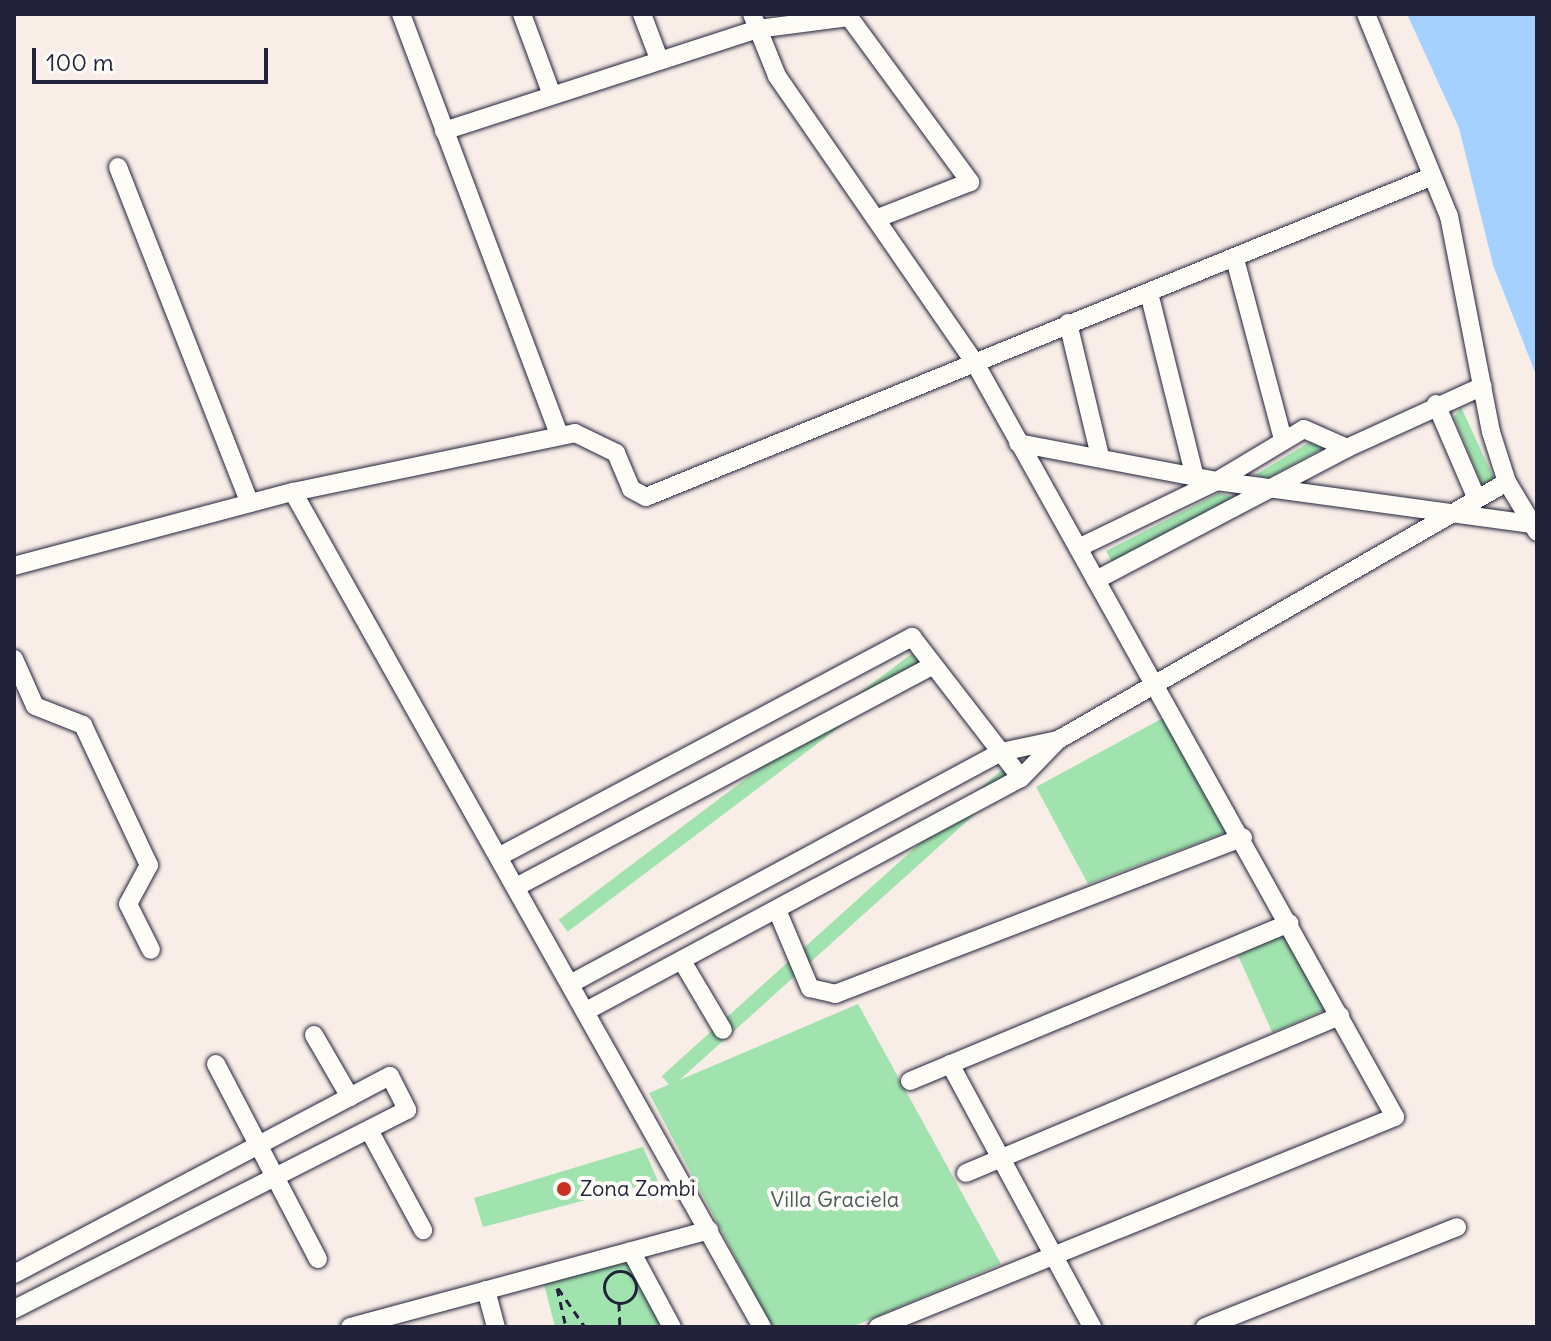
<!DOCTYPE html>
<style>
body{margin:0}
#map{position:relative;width:1551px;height:1341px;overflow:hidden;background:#f9ede8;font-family:Delius,sans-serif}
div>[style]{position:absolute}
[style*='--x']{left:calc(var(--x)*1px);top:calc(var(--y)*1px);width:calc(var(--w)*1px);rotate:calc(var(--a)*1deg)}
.green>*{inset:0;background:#a1e3ae;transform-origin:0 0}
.water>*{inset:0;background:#a4d1ff}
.path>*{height:3px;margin-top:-1.5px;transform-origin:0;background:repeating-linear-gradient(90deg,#22223b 0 8px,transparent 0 14px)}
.path>.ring{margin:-1.5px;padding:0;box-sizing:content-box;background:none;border:3px solid #22223b;border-radius:50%}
.roads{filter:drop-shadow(0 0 2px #22223b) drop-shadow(0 0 2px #22223b)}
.minor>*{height:18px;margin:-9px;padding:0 9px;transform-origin:9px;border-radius:9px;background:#fdfcf7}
.dots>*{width:22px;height:22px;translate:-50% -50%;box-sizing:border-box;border:4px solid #fdfcf7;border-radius:50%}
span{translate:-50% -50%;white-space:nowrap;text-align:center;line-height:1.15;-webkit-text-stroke:8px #fdfcf7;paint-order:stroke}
.poi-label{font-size:22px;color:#22223b}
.left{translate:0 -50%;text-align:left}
.park-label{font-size:22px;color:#485c5e}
.frame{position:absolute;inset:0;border:16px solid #22223b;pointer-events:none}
.scale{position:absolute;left:32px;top:48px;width:236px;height:36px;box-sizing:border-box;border:4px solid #22223b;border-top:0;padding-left:10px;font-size:24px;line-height:28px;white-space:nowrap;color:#22223b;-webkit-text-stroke:6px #fdfcf7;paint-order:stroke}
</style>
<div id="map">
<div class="green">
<div style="clip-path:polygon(1461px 407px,1497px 485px,1484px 490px,1454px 417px)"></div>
<div style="clip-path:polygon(1321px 435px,1327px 446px,1268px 478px,1255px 475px)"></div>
<div style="clip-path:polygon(1219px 493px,1241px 499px,1113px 564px,1106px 551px)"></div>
<div style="left:918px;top:649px;width:15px;height:450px;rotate:53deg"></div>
<div style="clip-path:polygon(1163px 718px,1227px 832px,1088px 884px,1036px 787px)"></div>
<div style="left:1007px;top:765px;width:15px;height:465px;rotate:48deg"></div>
<div style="left:1290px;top:932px;width:85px;height:57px;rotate:66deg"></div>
<div style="clip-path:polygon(858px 1004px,1001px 1264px,852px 1327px,772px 1327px,649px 1093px)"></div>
<div style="clip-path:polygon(643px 1147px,658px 1181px,483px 1227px,474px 1198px)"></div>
<div style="clip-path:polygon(626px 1261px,662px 1327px,555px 1327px,544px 1284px)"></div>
</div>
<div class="water">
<div style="clip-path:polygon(1407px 14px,1537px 14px,1537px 377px,1493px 265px,1459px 128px)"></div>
</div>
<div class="path">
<div class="ring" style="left:604px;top:1271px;width:29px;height:29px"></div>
<div style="--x:557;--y:1288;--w:40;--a:77"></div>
<div style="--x:558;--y:1288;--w:47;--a:55.3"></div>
<div style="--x:619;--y:1303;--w:24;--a:88"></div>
</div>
<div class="roads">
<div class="minor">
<div style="--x:401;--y:14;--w:450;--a:69.4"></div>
<div style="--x:522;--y:14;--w:86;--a:69.7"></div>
<div style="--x:642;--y:14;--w:48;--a:69.3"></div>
<div style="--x:752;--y:14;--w:67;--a:68"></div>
<div style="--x:777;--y:76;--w:349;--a:55.4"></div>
<div style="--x:975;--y:363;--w:863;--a:60.88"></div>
<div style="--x:1395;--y:1117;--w:558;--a:157.89"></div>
<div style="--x:1366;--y:14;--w:218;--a:67.7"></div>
<div style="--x:1449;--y:216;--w:220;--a:79"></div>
<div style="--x:1491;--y:432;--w:52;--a:72.3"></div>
<div style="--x:1507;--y:482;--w:58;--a:59"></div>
<div style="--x:444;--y:131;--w:330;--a:-18"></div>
<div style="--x:758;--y:29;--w:92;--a:-7.5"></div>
<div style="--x:849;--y:17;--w:205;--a:53.7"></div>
<div style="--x:970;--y:182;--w:99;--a:158.6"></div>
<div style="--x:118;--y:167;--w:361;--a:68.6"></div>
<div style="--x:1235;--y:259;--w:187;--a:75.1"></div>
<div style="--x:1149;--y:293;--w:191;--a:76"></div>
<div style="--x:1068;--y:323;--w:137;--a:76.5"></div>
<div style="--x:1436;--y:404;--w:103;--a:66.7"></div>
<div style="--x:1018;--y:443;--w:203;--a:10.8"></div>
<div style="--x:1217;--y:481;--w:318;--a:7.8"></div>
<div style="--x:293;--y:492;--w:958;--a:60.68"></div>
<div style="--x:1078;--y:548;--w:154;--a:-25.7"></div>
<div style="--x:1217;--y:481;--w:101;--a:-30.9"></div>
<div style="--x:1304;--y:429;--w:47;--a:23.8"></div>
<div style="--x:14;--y:566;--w:289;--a:-14.9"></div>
<div style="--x:293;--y:492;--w:288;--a:-11.8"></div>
<div style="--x:575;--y:433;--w:46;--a:26"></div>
<div style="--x:616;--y:453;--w:39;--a:67"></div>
<div style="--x:631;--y:489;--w:17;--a:28"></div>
<div style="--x:646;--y:497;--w:845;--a:-22.19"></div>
<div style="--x:1096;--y:580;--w:284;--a:-27.7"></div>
<div style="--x:1347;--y:448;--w:149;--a:-24.5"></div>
<div style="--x:14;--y:659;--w:51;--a:65.9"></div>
<div style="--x:35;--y:706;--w:52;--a:21.6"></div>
<div style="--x:83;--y:725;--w:155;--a:64.8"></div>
<div style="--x:149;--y:865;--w:44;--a:118.3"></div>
<div style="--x:128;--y:904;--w:51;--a:63.4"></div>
<div style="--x:500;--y:856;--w:467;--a:-28"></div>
<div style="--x:912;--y:637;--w:178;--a:52.3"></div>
<div style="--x:518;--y:886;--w:470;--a:-28"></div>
<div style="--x:777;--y:910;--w:85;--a:67.1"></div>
<div style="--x:810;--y:988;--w:26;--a:13"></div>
<div style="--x:835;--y:994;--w:437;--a:-21"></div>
<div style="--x:682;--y:961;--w:80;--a:59.3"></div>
<div style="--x:572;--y:983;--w:487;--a:-28.3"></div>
<div style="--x:1001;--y:752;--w:58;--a:-11.9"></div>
<div style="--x:1058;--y:740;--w:518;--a:-29.88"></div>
<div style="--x:588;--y:1010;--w:491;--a:-28.2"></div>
<div style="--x:1021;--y:778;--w:53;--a:-45.8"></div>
<div style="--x:314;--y:1035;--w:72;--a:59.9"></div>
<div style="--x:216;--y:1064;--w:220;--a:62.4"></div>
<div style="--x:950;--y:1064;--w:299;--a:61.6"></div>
<div style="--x:910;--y:1081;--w:411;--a:-22.6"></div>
<div style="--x:369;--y:1130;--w:114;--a:61.6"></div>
<div style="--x:966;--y:1173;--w:406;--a:-22.8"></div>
<div style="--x:631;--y:1251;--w:86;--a:61.7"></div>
<div style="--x:14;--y:1274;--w:425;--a:-27.8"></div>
<div style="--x:390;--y:1076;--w:38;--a:63"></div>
<div style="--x:407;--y:1110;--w:441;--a:153.1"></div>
<div style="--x:486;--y:1290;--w:38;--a:75"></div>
<div style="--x:350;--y:1327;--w:372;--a:-15.1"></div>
<div style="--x:1205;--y:1327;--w:271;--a:-21.6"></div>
</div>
</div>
<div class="dots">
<div style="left:564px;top:1189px;background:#c8321e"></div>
</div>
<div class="poi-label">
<span class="left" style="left:580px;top:1189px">Zona Zombi</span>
</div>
<div class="park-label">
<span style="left:835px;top:1200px">Villa Graciela</span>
</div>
<div class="frame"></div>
<div class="scale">100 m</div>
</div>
